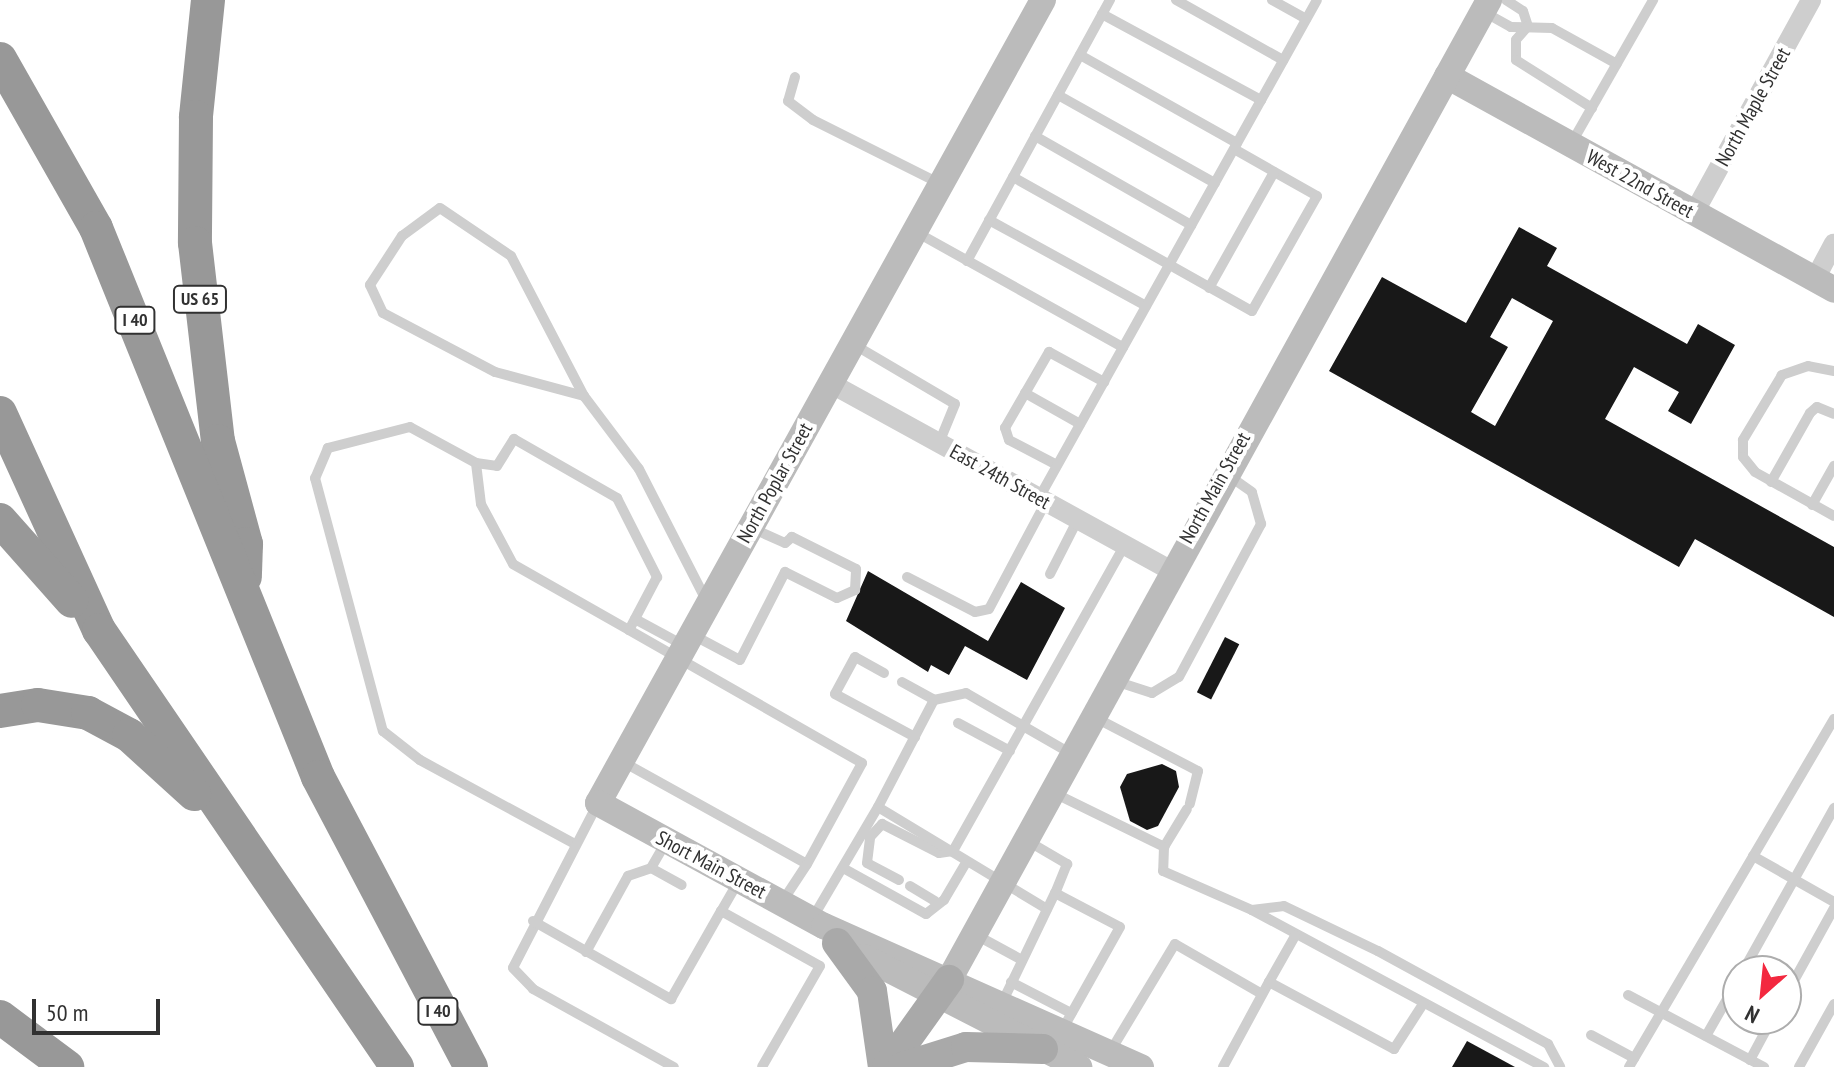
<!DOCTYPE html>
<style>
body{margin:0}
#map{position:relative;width:1834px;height:1067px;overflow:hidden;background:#fff;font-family:"PT Sans Narrow",sans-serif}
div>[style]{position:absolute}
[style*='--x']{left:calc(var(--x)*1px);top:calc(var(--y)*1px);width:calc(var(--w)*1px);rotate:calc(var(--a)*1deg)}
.building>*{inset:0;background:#181818;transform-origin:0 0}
.lane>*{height:10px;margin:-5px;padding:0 5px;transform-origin:5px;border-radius:5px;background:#cecece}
.street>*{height:20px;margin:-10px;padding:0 10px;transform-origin:10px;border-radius:10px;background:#cecece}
.secondary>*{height:26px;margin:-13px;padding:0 13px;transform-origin:13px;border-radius:13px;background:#bbb}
.primary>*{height:30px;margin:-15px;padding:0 15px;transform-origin:15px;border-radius:15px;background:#a9a9a9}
.highway>*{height:34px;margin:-17px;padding:0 17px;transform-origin:17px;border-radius:17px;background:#989898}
span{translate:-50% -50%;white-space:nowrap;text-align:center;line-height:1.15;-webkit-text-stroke:8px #fff;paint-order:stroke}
.shield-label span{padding:2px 6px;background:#fff;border:2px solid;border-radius:6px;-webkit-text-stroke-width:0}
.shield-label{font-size:18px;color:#313131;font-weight:700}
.street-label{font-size:20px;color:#313131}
.north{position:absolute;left:1722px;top:955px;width:80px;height:80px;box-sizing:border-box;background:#fff;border:2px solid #adadad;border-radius:50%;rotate:207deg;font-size:22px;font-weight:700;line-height:32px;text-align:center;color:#313131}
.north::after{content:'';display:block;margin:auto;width:28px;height:36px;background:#f3283f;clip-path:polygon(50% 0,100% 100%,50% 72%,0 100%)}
.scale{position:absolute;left:32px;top:999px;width:128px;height:36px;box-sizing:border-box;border:4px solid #313131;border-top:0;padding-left:10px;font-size:24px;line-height:28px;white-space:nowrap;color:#313131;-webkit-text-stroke:6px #fff;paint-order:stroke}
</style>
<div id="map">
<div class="building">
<div style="clip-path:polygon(evenodd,1519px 227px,1557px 248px,1547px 266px,1687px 344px,1698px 324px,1735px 345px,1691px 424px,1668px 411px,1679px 392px,1634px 367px,1605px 419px,1834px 547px,1834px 617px,1695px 539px,1679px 567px,1329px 371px,1382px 277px,1466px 323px,1519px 227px,1512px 298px,1553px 321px,1495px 426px,1471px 412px,1508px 347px,1490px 337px,1512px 298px)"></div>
<div style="clip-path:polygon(868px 571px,988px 641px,1021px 582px,1065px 608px,1027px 680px,965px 646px,949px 675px,931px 665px,928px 672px,846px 621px)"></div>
<div style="left:1225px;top:637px;width:16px;height:62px;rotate:27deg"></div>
<div style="clip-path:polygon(1162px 764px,1176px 771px,1179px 787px,1158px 826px,1147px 830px,1130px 821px,1120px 787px,1127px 774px)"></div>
<div style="clip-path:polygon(1467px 1041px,1515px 1067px,1452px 1067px)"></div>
</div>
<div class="lane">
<div style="--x:1176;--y:0;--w:123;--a:29.3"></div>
<div style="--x:1272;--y:0;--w:39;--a:29"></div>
<div style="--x:1506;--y:0;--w:20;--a:33"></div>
<div style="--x:1523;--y:11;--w:16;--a:72"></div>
<div style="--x:1484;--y:12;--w:31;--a:29"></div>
<div style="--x:1511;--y:27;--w:41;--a:1.4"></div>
<div style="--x:1552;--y:28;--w:74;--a:29"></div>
<div style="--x:1102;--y:14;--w:181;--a:28.4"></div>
<div style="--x:1528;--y:26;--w:18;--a:131"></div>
<div style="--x:1516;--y:40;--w:20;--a:90"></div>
<div style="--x:1516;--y:60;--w:90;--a:32.3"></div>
<div style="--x:1080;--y:55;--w:180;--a:29.3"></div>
<div style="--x:795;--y:77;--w:25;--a:106"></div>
<div style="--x:788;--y:101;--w:31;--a:37"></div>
<div style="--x:813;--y:120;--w:141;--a:26.6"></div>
<div style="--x:1058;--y:95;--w:180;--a:29.3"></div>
<div style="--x:1035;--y:136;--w:180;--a:29.7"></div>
<div style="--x:1571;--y:144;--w:166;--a:-60.3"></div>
<div style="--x:1013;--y:177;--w:274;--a:29.3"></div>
<div style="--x:1252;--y:311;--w:132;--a:-60.5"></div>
<div style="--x:1317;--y:196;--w:95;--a:-150.5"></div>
<div style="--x:989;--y:220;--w:179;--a:28.7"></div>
<div style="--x:916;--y:232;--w:237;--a:29.1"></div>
<div style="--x:967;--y:261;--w:298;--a:-61.3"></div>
<div style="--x:1209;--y:288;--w:133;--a:-60.7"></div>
<div style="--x:853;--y:344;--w:118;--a:30.5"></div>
<div style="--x:955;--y:404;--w:42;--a:112.3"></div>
<div style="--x:1834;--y:371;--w:26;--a:-169"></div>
<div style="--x:1808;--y:366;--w:28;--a:161"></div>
<div style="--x:1782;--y:375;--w:76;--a:121"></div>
<div style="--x:1743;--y:440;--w:17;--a:90"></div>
<div style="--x:1743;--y:457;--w:19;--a:51"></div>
<div style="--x:1755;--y:472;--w:90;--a:29.1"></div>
<div style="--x:1025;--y:393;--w:63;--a:29.4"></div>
<div style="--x:584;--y:396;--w:92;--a:-164.9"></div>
<div style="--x:495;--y:372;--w:127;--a:-152.2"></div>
<div style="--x:383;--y:313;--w:31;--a:-115"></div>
<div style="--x:370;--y:285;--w:59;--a:-56.9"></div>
<div style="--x:402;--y:236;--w:47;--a:-36.4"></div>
<div style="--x:440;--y:208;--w:86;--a:34.1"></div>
<div style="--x:511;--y:256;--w:158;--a:62.5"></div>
<div style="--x:584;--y:396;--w:91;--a:53"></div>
<div style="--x:639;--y:469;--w:149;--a:62.9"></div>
<div style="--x:476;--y:463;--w:21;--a:8"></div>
<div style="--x:497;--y:466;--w:32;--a:-58"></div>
<div style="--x:514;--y:439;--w:119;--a:29.8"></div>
<div style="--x:617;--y:498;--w:89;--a:63.1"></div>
<div style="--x:657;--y:577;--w:60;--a:117.8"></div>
<div style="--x:629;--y:630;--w:133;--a:-150.4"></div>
<div style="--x:513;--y:564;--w:68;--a:-118.1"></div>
<div style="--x:481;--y:504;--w:41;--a:-97"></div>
<div style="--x:476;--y:463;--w:75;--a:-151.4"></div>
<div style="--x:410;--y:427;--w:85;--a:165.6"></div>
<div style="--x:328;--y:448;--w:33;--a:113"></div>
<div style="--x:315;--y:478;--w:262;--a:75"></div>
<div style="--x:383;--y:731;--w:47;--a:38.1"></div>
<div style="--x:420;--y:760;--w:176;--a:28.5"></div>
<div style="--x:1057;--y:465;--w:54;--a:-152.5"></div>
<div style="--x:1009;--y:440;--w:13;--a:-108"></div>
<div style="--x:1005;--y:428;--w:88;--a:-59.9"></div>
<div style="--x:1049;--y:352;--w:63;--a:28.6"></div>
<div style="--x:1771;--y:482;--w:79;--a:-60.5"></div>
<div style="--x:1810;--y:413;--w:9;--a:-41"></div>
<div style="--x:1817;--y:407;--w:18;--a:22"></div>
<div style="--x:1039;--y:498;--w:570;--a:-60.83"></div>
<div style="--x:1812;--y:505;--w:45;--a:-60.6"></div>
<div style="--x:1050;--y:574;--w:62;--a:-63"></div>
<div style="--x:907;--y:577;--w:76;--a:27.2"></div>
<div style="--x:975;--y:612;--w:14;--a:-12"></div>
<div style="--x:989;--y:609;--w:121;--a:-62"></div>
<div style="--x:635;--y:619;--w:55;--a:28.4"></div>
<div style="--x:693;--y:635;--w:53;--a:28"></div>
<div style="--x:740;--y:660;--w:99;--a:-62.9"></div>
<div style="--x:785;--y:572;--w:58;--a:26.6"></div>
<div style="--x:837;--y:598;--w:20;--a:-24"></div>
<div style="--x:855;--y:590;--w:21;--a:-87"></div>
<div style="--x:856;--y:569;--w:72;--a:-153.4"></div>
<div style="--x:792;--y:537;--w:9;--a:139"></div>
<div style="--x:785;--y:543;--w:35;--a:-156"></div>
<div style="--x:884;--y:673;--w:33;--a:-151"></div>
<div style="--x:855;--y:657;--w:42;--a:118.4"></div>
<div style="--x:835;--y:694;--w:91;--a:28.3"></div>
<div style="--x:1115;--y:681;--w:39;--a:18"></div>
<div style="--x:1152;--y:693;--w:31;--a:-31"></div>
<div style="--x:1179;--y:677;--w:174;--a:-61.8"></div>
<div style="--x:1261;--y:524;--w:33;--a:-106"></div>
<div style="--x:1252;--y:492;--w:28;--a:-145"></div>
<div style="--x:902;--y:682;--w:37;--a:29"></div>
<div style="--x:1096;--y:718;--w:115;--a:27.5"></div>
<div style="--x:1198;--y:771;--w:34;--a:104"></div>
<div style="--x:958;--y:723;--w:59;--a:28.3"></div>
<div style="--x:623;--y:762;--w:210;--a:29"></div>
<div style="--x:807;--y:864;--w:115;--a:-61.4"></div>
<div style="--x:862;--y:763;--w:268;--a:-150.3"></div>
<div style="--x:1054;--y:793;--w:123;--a:26.1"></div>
<div style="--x:1164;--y:847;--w:44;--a:-58.8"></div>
<div style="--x:597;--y:805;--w:183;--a:117.3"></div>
<div style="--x:513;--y:968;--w:29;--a:46"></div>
<div style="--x:533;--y:989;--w:161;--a:29"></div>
<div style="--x:1026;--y:840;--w:48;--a:30.3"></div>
<div style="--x:1067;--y:864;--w:31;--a:112"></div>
<div style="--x:1055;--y:893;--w:73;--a:27.6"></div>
<div style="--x:1120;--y:927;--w:120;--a:119.3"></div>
<div style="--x:666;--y:842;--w:30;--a:120"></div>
<div style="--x:651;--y:868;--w:35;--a:29"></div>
<div style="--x:1164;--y:847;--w:24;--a:92"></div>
<div style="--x:1163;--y:871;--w:97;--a:23.7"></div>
<div style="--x:1252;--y:910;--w:332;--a:28.3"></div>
<div style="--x:1753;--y:856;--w:93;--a:29.6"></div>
<div style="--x:843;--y:868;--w:95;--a:29"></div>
<div style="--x:926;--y:914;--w:23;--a:-38"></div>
<div style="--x:944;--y:900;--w:45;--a:-59.5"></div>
<div style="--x:899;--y:880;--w:36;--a:-152"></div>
<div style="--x:867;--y:863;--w:26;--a:-83"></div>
<div style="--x:870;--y:837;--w:18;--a:-47"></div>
<div style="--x:882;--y:824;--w:64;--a:27"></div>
<div style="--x:939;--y:853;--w:14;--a:-8"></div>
<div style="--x:953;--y:851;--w:351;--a:-60.7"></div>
<div style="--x:738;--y:882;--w:34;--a:120"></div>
<div style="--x:721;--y:911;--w:113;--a:29.1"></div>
<div style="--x:820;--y:966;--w:116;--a:119.9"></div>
<div style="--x:910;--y:886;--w:29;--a:31"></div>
<div style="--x:782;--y:902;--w:45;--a:-56.7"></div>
<div style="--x:1047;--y:909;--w:197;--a:-148.9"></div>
<div style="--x:878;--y:807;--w:121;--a:-62.4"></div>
<div style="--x:934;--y:700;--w:33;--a:-12"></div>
<div style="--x:966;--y:693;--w:120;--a:30"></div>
<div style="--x:1252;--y:910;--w:32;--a:-7"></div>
<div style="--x:1284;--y:906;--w:104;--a:25.6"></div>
<div style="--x:1378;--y:951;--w:194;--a:28.7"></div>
<div style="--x:1548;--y:1044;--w:26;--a:62"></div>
<div style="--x:812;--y:919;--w:130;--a:-59.5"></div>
<div style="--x:533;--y:921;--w:159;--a:29.5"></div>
<div style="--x:671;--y:999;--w:101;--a:-60.4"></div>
<div style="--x:976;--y:935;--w:52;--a:28.5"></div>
<div style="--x:586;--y:952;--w:87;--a:-61.1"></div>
<div style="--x:628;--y:876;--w:24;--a:-19"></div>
<div style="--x:1743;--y:971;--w:187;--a:-60.8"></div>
<div style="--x:1011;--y:982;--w:68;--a:27.3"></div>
<div style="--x:1269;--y:982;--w:53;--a:-60.5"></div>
<div style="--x:1628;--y:995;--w:154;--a:27.9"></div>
<div style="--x:1786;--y:995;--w:99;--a:-61.1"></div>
<div style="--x:1002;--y:1003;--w:122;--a:-64.3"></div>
<div style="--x:1591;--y:1035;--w:49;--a:28.1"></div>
<div style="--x:1706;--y:1036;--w:64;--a:-60.3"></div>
<div style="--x:1110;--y:1052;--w:126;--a:-59"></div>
<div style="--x:1175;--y:944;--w:100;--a:29.9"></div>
<div style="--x:1750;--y:1060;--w:47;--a:-61.8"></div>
<div style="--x:1223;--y:1067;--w:97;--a:-61.6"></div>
<div style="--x:1269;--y:982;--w:142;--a:28.2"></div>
<div style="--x:1394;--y:1049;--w:54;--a:-57.2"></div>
<div style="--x:1629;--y:1067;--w:404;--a:-59.5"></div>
<div style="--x:1799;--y:1067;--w:72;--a:-60.9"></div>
</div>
<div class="street">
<div style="--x:1694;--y:213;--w:243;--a:-61.2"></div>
<div style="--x:1815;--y:279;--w:40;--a:-62"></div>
<div style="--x:830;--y:383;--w:388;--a:28.8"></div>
</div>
<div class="secondary">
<div style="--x:1043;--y:0;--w:918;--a:118.99"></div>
<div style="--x:598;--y:803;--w:257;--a:28.6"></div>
<div style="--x:824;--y:926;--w:347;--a:24"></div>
<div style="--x:1447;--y:76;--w:442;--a:28.9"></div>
<div style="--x:864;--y:957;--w:242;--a:27.1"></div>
<div style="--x:949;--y:980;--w:1119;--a:-61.14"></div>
</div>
<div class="primary">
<div style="--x:837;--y:943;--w:59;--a:53.9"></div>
<div style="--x:872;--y:991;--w:77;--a:81.8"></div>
<div style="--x:887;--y:1067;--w:107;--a:-54.5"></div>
<div style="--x:902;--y:1067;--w:67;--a:-17.4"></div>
<div style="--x:966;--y:1047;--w:77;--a:1.5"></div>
</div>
<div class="highway">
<div style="--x:208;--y:0;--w:118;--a:95.9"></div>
<div style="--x:196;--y:117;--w:126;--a:90.5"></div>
<div style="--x:195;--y:243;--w:199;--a:83.4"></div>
<div style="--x:218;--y:441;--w:107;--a:74.8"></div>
<div style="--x:246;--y:544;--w:33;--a:92"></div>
<div style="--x:0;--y:59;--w:194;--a:60.4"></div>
<div style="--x:96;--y:228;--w:592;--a:67.98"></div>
<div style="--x:318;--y:777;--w:328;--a:62.2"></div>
<div style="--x:0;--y:413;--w:239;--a:65.5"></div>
<div style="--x:99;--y:630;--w:529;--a:55.71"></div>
<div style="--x:0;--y:520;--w:108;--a:48.4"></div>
<div style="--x:0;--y:711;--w:38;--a:-9"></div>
<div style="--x:38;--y:705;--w:51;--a:9.1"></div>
<div style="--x:88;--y:713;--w:47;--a:28.2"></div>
<div style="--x:129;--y:735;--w:88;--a:42.2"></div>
<div style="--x:0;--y:1017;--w:84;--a:36.7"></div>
</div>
<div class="shield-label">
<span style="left:200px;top:299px">US 65</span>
<span style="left:135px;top:320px">I 40</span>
<span style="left:438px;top:1011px">I 40</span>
</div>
<div class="street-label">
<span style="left:1753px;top:107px;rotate:-61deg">North Maple Street</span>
<span style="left:1640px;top:184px;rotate:29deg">West 22nd Street</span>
<span style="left:1000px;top:477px;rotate:29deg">East 24th Street</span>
<span style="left:775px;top:483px;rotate:-61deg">North Poplar Street</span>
<span style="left:1215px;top:488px;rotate:-61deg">North Main Street</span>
<span style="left:711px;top:865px;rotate:28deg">Short Main Street</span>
</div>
<div class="north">N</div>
<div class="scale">50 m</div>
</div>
